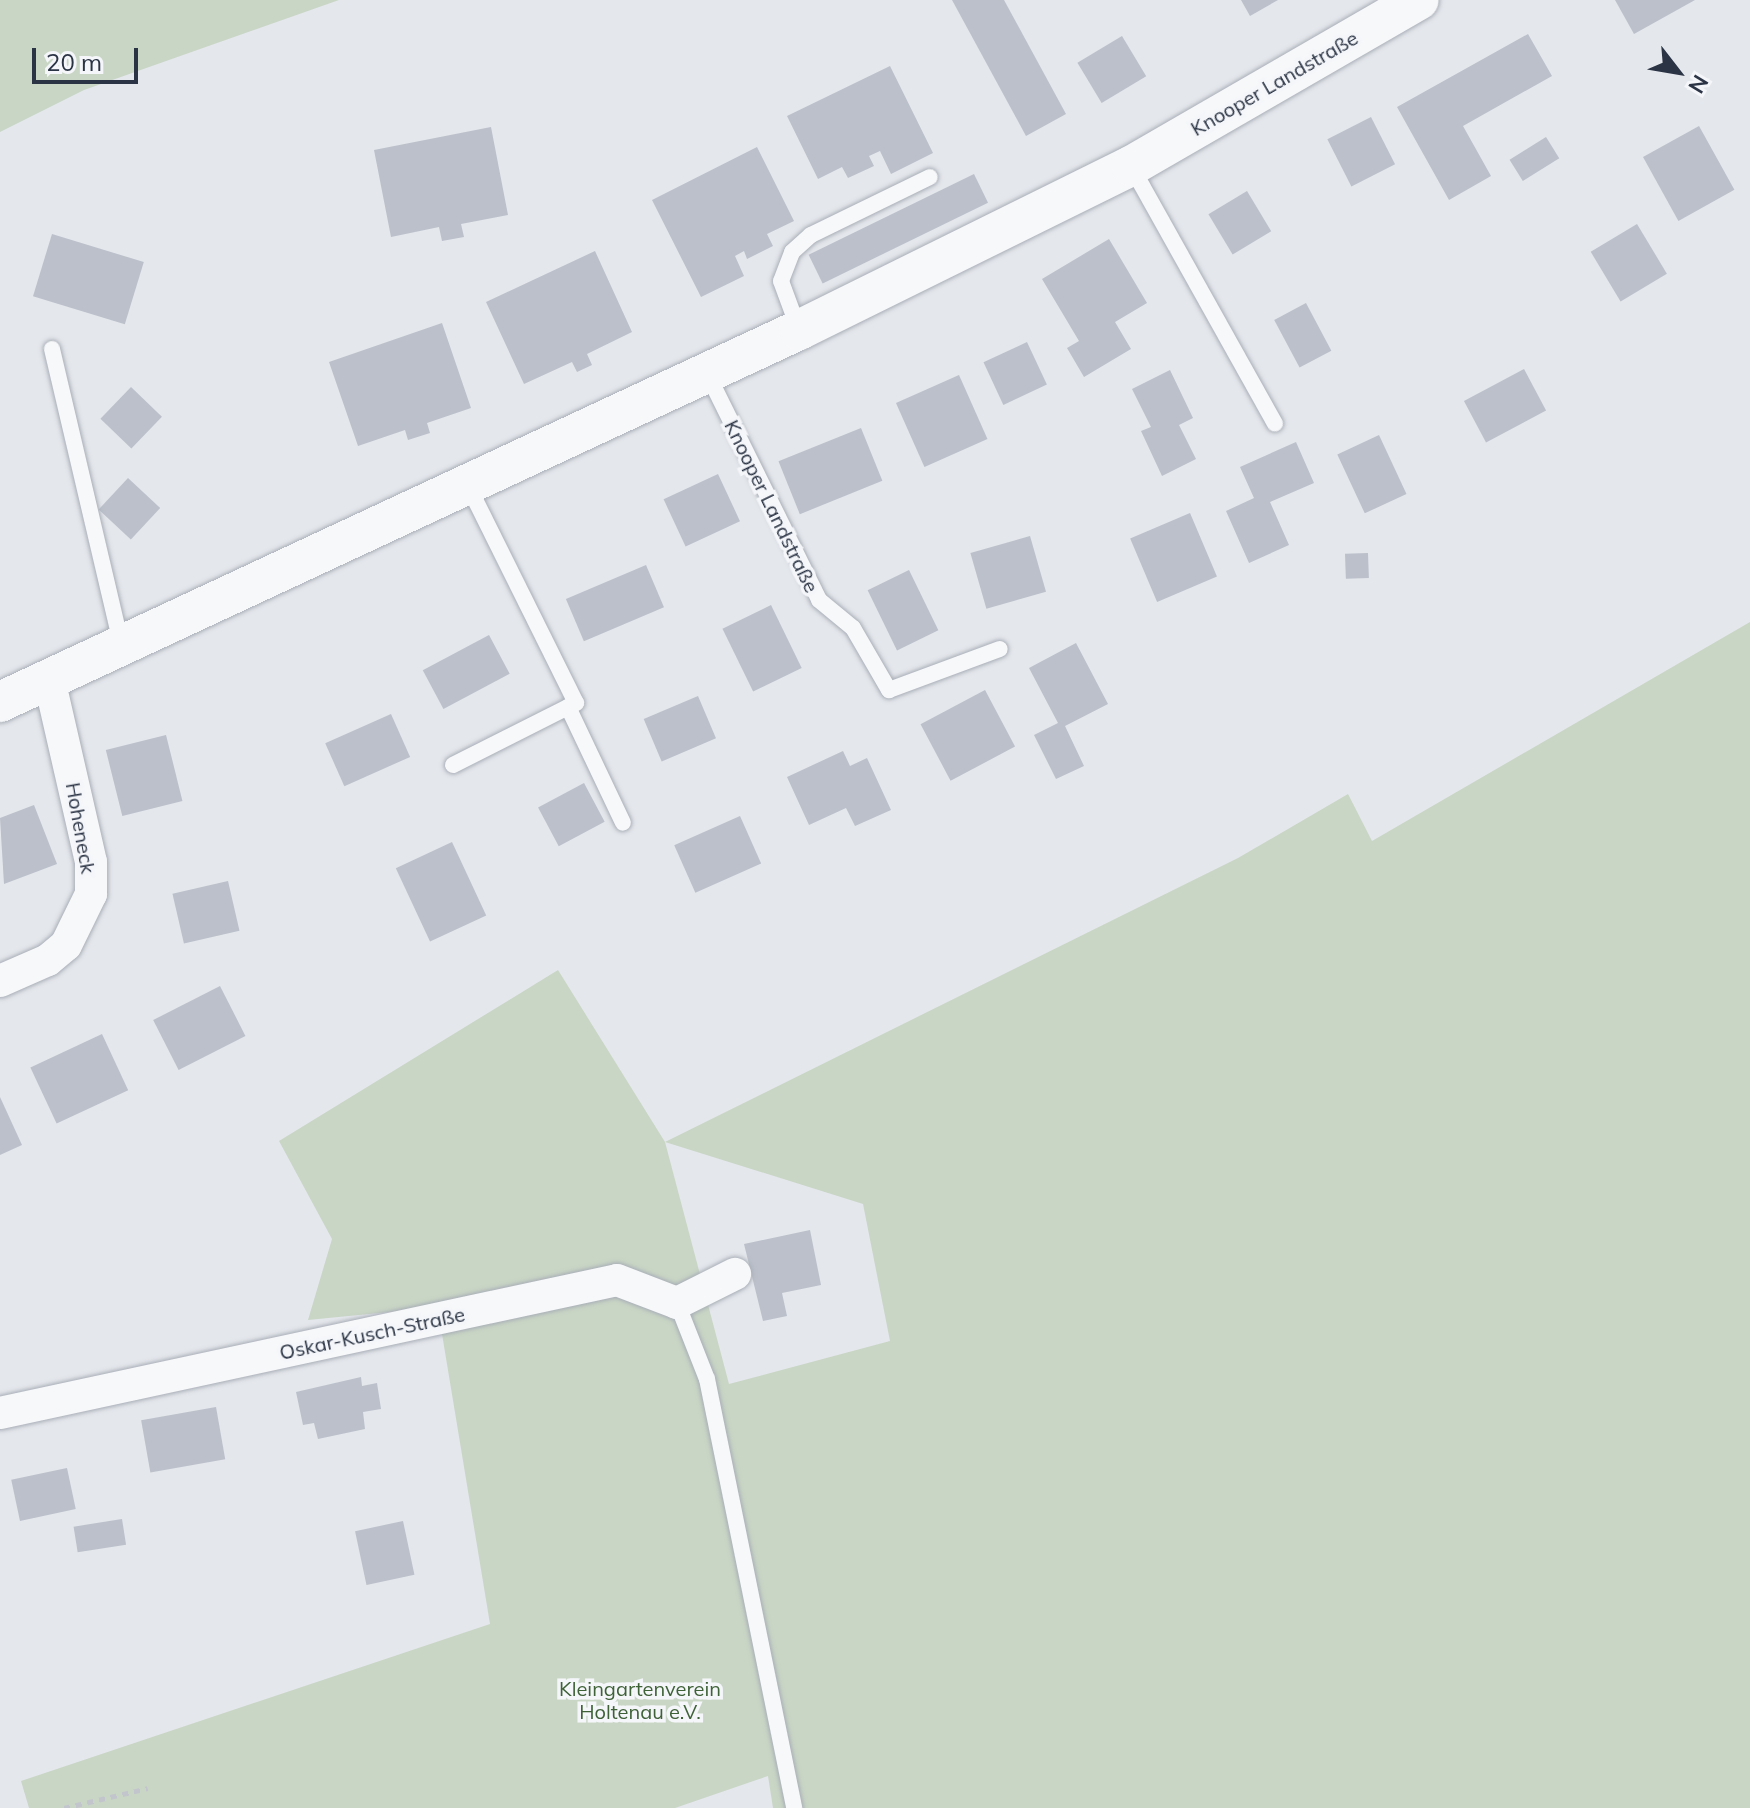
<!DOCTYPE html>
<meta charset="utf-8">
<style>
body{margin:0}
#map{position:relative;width:1750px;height:1808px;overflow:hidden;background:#e4e7ec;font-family:Mulish,sans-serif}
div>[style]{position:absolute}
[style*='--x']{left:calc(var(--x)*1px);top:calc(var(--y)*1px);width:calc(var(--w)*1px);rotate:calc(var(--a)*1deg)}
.green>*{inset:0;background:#c9d6c5}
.building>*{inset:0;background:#bbc0ca;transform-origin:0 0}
.path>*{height:5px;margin-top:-2.5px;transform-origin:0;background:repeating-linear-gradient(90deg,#c2c5cb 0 6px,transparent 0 12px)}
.roads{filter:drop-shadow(0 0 2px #a9aeb7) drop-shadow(0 0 2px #a9aeb7)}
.service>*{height:16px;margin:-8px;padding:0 8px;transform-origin:8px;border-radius:8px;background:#f7f8fa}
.minor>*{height:32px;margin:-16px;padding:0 16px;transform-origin:16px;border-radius:16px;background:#f7f8fa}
.tertiary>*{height:40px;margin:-20px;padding:0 20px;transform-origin:20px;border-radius:20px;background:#f7f8fa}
span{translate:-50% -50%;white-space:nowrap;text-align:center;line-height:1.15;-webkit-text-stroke:7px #f4f6f9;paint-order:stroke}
.street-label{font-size:20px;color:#2b3445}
.park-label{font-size:20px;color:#3f6138}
.north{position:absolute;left:1638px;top:32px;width:80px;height:80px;-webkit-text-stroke:6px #f4f6f9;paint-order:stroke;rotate:121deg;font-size:22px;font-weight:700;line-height:32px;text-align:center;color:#2b3445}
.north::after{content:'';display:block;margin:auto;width:28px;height:36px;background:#2b3445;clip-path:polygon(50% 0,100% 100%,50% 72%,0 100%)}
.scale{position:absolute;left:32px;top:48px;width:106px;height:36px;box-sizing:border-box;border:4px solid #2b3445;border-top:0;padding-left:10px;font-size:24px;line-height:28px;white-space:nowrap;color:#2b3445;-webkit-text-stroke:6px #f4f6f9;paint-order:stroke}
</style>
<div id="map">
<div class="green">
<div style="clip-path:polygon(0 0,339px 0,84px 90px,0 132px)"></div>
<div style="clip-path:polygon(evenodd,1750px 622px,1750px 1808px,773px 1808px,768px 1776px,675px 1808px,29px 1808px,21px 1781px,490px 1624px,442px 1334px,420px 1309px,308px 1320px,332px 1239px,279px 1141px,558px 970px,665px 1142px,1238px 858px,1348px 794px,1372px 841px,1750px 622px,665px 1142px,863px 1204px,890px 1341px,729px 1384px,665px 1142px)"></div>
</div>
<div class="building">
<div style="clip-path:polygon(952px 0,1004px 0,1066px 114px,1026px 136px)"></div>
<div style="clip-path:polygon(1241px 0,1278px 0,1250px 16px)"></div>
<div style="clip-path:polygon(1615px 0,1695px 0,1634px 34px)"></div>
<div style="clip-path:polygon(1528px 34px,1552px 76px,1463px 126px,1491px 176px,1449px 200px,1397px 107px)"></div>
<div style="left:1122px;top:36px;width:47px;height:52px;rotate:59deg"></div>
<div style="clip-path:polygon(890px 66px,933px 153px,891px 174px,880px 151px,869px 156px,874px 166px,848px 178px,842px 167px,818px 179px,787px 116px)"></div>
<div style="left:1371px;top:117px;width:53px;height:49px;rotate:63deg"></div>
<div style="left:1699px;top:126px;width:73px;height:64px;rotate:61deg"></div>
<div style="clip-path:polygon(491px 127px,508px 215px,461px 224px,464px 237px,442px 241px,439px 227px,391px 237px,374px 150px)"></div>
<div style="left:1546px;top:137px;width:25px;height:43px;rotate:58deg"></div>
<div style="clip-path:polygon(757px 147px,794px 221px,767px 234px,773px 246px,747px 259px,744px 251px,735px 256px,744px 276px,701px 297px,652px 200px)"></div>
<div style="left:974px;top:174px;width:32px;height:184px;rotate:64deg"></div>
<div style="left:1247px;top:191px;width:47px;height:45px;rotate:59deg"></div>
<div style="left:1637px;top:224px;width:58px;height:54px;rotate:59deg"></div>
<div style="left:52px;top:234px;width:96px;height:65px;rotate:17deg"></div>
<div style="clip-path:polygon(1109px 239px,1147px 303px,1115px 322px,1131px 349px,1084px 377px,1067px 348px,1079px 341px,1042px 279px)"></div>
<div style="clip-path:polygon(595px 251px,632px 332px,587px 354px,592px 365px,577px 372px,572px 362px,524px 384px,486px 302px)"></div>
<div style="left:1306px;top:303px;width:54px;height:36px;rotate:62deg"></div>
<div style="clip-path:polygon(442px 323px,471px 408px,427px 423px,430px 433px,408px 440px,405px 430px,358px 446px,329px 362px)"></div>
<div style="left:1027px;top:342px;width:47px;height:48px;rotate:65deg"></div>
<div style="left:1524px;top:369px;width:47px;height:68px;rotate:62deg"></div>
<div style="clip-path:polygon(1170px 370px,1193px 418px,1179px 425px,1196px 459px,1162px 476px,1141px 431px,1151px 427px,1132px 389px)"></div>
<div style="left:959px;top:375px;width:70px;height:69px;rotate:66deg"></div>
<div style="left:131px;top:387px;width:43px;height:44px;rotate:44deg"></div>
<div style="left:861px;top:428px;width:57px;height:89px;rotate:68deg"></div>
<div style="left:1379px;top:435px;width:65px;height:46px;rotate:65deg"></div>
<div style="clip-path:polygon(1296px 442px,1314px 483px,1270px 502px,1289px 545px,1249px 563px,1226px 511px,1254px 498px,1240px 467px)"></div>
<div style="left:718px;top:474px;width:52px;height:60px;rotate:65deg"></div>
<div style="left:128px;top:478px;width:44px;height:43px;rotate:43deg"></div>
<div style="left:1190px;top:513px;width:69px;height:65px;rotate:67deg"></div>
<div style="left:1030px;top:536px;width:58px;height:62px;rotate:74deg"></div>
<div style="left:1368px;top:553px;width:25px;height:23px;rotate:88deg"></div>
<div style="left:646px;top:565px;width:46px;height:87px;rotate:67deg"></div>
<div style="left:909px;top:570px;width:67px;height:46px;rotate:64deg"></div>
<div style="left:771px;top:605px;width:70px;height:54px;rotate:64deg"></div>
<div style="left:489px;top:635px;width:44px;height:75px;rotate:62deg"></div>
<div style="clip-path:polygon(1076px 643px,1108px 704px,1065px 726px,1084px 766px,1056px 779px,1034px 735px,1058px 723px,1029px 668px)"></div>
<div style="left:985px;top:690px;width:64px;height:73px;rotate:62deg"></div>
<div style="left:698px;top:696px;width:46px;height:59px;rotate:67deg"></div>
<div style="left:391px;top:714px;width:47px;height:72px;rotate:66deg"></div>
<div style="left:166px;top:735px;width:68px;height:62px;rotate:76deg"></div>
<div style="clip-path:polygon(843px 751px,850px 766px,867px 758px,891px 810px,855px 826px,846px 808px,809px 825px,787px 777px)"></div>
<div style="left:584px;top:783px;width:44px;height:52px;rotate:62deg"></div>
<div style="clip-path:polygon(34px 805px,57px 864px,4px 884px,0 818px)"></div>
<div style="left:740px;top:816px;width:52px;height:72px;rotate:66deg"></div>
<div style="left:452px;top:842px;width:81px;height:62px;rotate:65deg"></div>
<div style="left:228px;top:881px;width:51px;height:57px;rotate:77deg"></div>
<div style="left:220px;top:986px;width:56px;height:75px;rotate:63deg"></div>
<div style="left:102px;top:1034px;width:62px;height:79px;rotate:65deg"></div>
<div style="clip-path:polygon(0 1097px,22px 1145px,0 1155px)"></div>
<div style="clip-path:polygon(810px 1230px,821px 1285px,782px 1293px,787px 1316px,763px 1321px,744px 1244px)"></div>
<div style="clip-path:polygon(361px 1377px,362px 1386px,377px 1383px,381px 1409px,363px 1412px,365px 1429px,318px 1439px,314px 1423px,303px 1425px,296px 1392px)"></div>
<div style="left:216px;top:1407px;width:53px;height:76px;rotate:80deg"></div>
<div style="left:67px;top:1468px;width:42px;height:57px;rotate:78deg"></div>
<div style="left:122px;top:1519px;width:26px;height:49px;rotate:81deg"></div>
<div style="left:403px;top:1521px;width:55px;height:49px;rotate:78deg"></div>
</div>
<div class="path">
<div style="--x:64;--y:1808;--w:86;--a:-13.4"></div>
</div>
<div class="roads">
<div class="service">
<div style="--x:1131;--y:166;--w:295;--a:60.8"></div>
<div style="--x:799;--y:330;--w:52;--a:-110.2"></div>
<div style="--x:781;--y:281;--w:31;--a:-69"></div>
<div style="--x:792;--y:252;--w:25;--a:-42"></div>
<div style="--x:811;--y:235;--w:132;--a:-26"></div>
<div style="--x:52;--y:349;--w:303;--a:76.8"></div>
<div style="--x:707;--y:373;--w:253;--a:63.7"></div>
<div style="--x:819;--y:600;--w:44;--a:39.5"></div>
<div style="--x:853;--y:628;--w:72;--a:59.9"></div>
<div style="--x:889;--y:690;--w:118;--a:-20.3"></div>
<div style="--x:568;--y:707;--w:128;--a:64.6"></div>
<div style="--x:453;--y:765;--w:138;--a:-26.8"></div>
<div style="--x:576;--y:703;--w:243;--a:-116.4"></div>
<div style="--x:677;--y:1303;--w:82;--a:68.5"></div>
<div style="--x:707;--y:1379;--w:438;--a:78.5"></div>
</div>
<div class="minor">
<div style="--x:0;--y:981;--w:52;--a:-23.6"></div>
<div style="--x:48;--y:960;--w:23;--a:-40"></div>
<div style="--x:66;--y:945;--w:57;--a:-63.9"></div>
<div style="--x:91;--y:894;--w:32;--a:-90"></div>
<div style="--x:91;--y:862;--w:188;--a:-102.9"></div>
<div style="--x:0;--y:1413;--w:631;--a:-12.16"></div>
<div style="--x:617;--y:1280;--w:64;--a:21"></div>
<div style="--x:677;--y:1303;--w:65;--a:-26.6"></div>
</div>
<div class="tertiary">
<div style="--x:0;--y:702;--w:881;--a:-24.97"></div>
<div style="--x:799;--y:330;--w:370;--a:-26.3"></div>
<div style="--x:1131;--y:166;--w:332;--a:-30"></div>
</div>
</div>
<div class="street-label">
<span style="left:1274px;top:83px;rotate:-30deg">Knooper Landstraße</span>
<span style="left:772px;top:506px;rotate:64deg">Knooper Landstraße</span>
<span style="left:81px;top:828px;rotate:80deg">Hoheneck</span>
<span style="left:372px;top:1333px;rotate:-12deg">Oskar-Kusch-Straße</span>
</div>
<div class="park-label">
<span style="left:640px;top:1700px">Kleingartenverein<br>Holtenau e.V.</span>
</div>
<div class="north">N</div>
<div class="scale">20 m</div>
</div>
